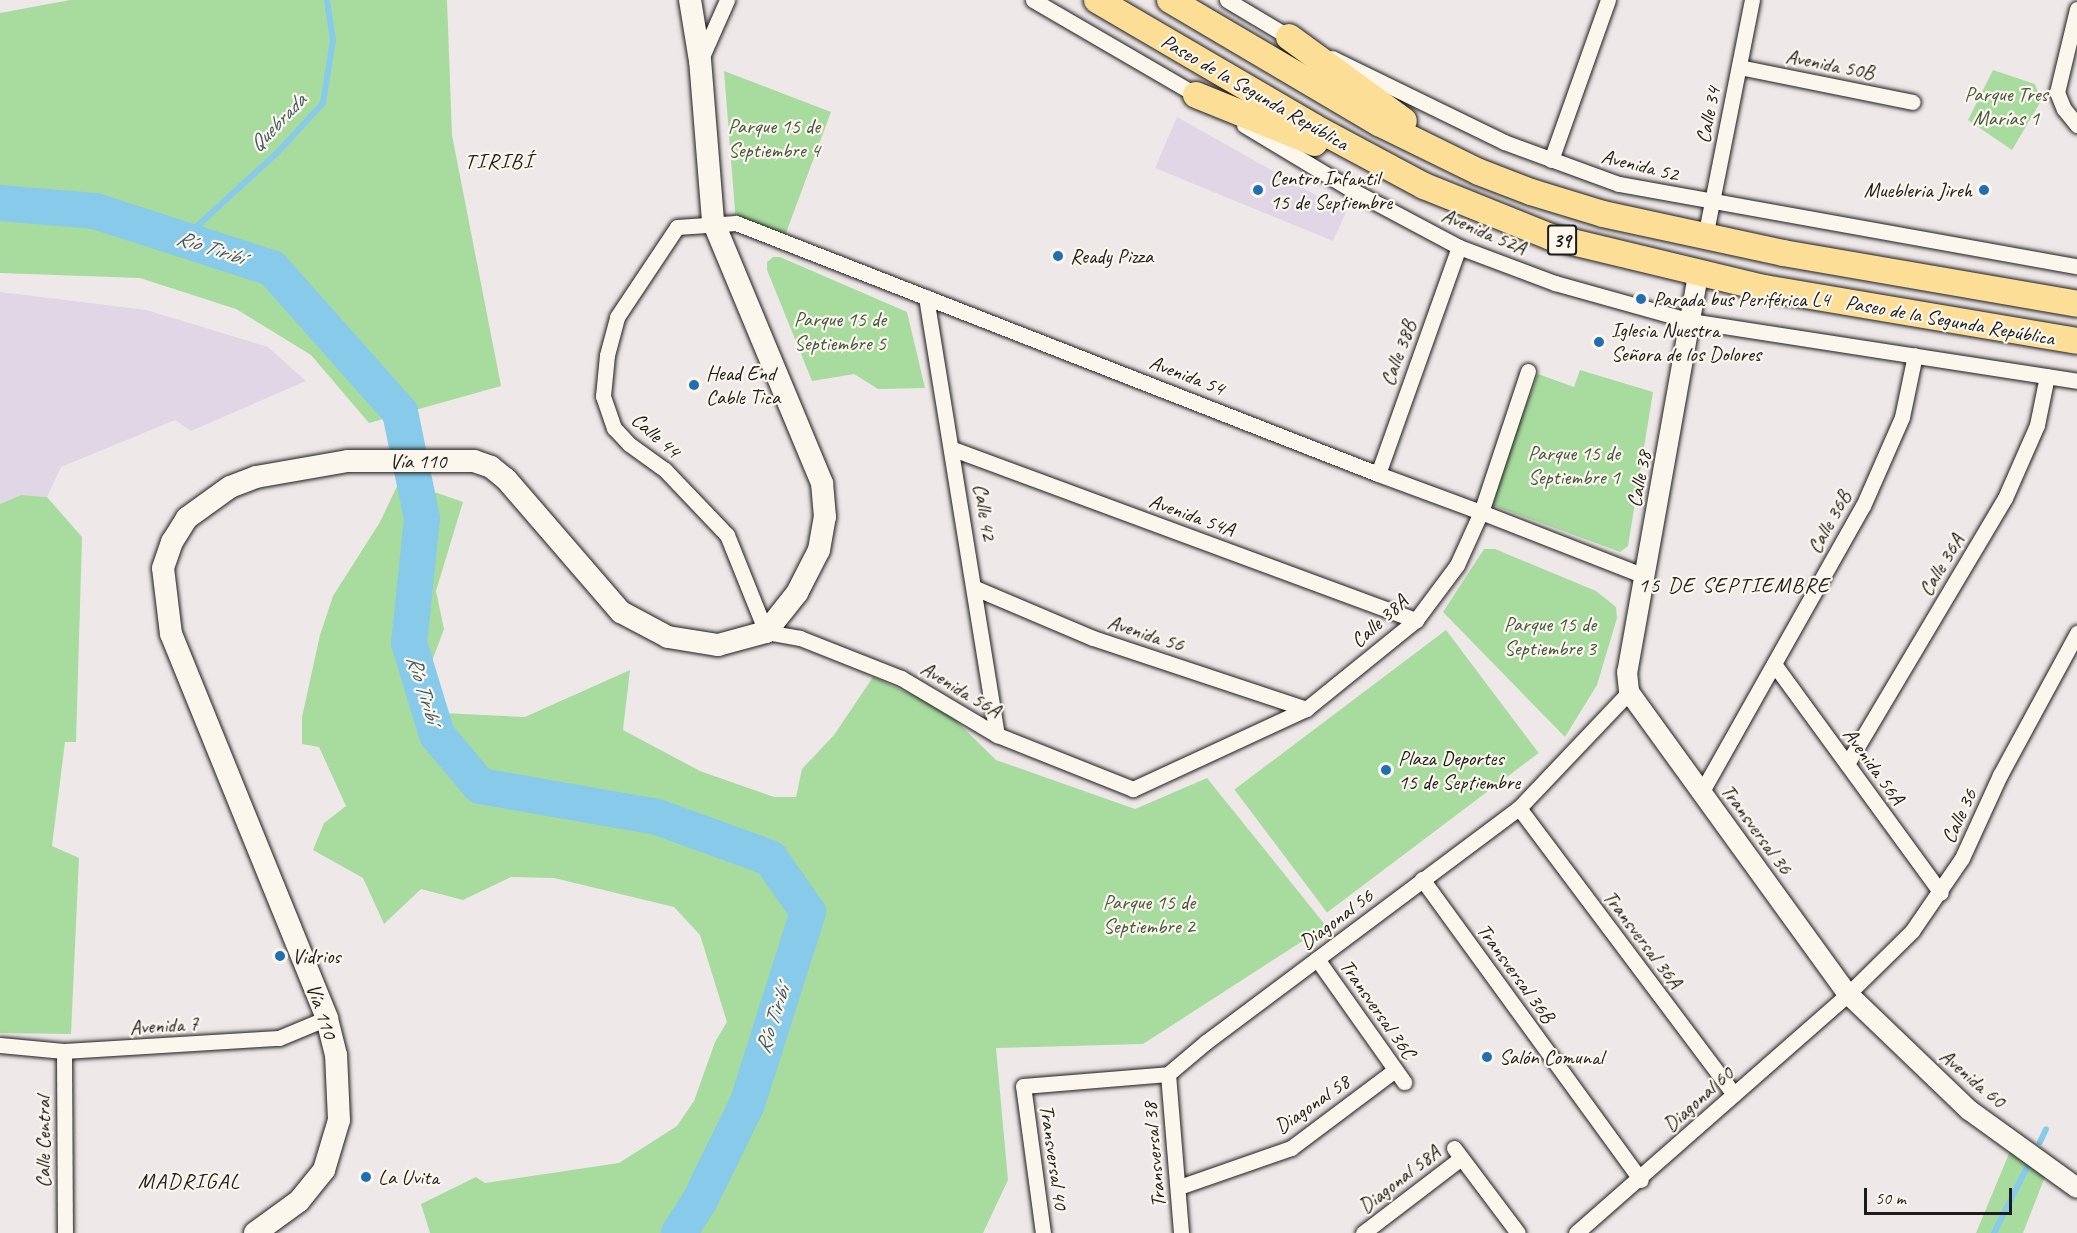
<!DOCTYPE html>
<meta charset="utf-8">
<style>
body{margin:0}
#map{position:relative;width:2077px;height:1233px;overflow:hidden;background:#efe8e9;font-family:Caveat,sans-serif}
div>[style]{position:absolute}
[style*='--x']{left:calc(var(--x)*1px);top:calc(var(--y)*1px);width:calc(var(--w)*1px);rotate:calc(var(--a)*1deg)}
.built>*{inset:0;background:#e1d6e5}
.green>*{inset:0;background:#a8dc9e;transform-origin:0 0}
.stream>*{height:6px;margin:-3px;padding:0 3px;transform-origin:3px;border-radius:3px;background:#88cae9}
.river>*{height:36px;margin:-18px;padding:0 18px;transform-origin:18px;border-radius:18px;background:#88cae9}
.roads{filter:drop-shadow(0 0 2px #1c1c1c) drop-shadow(0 0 2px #1c1c1c)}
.minor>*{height:15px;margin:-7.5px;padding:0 7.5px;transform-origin:7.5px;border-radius:7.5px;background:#fbf7ec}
.tertiary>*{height:20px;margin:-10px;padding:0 10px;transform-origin:10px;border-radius:10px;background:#fbf7ec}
.secondary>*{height:22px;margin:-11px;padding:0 11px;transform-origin:11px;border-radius:11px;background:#fbf7ec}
.trunk>*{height:26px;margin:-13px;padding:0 13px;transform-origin:13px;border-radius:13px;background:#fcde96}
.dots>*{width:16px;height:16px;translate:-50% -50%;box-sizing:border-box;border:3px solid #fbf7ec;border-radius:50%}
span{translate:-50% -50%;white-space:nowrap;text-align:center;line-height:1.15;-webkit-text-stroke:4.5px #fbf7ec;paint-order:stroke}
.shield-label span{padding:2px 4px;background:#fbf7ec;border:2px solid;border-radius:4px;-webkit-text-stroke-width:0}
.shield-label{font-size:20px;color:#1c1c1c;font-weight:700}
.street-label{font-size:21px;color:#1c1c1c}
.park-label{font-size:21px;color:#465643}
.poi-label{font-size:21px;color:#1c1c1c}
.left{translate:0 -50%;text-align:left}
.right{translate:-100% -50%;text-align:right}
.water-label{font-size:22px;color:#425964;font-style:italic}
.neighbourhood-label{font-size:22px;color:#1c1c1c;letter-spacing:1.5px}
.scale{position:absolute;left:1864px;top:1188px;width:148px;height:27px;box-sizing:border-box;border:3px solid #1c1c1c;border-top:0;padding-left:8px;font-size:18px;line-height:21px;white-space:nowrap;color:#1c1c1c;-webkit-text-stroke:4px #fbf7ec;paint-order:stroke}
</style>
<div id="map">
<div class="built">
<div style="clip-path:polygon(1177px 117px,1346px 212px,1333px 241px,1155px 168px)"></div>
<div style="clip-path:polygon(0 292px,146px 310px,268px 347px,306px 381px,191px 431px,175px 420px,61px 467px,47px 497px,21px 495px,0 504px)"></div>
</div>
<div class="green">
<div style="clip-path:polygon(70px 0,447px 0,452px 135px,501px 386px,369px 423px,311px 355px,236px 309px,140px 278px,0 273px,0 13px)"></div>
<div style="clip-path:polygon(1993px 70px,2035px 84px,2041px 101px,2012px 150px,1968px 120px)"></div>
<div style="clip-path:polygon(724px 71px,831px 112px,783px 241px,736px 223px)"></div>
<div style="clip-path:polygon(773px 257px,780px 257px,907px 312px,925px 388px,878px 389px,854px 374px,812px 381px,767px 270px,767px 262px)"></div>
<div style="clip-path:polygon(1580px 370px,1653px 392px,1628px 546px,1620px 552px,1489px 504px,1538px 374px,1574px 387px)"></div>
<div style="clip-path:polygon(400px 480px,463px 502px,436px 591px,444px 629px,428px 672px,442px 713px,525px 717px,630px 670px,623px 730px,700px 771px,774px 797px,796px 797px,802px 769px,834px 735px,873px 677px,945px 710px,996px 760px,1135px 809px,1207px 778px,1326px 926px,1143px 1044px,996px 1048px,1008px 1180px,983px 1233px,430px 1233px,421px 1204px,476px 1177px,485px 1183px,619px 1163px,677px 1126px,694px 1101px,715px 1042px,727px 1022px,700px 935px,674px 907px,554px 878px,511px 877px,463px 900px,421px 889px,384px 924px,363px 878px,313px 850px,324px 823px,346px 806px,319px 747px,302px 744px,302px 717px,320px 635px,333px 596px,380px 522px)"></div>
<div style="clip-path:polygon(21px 495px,47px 497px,82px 537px,76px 742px,65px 742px,52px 846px,79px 858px,71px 1034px,0 1033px,0 504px)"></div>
<div style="clip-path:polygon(1484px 549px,1495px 549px,1596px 591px,1616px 607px,1617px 618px,1597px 685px,1565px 737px,1443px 612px)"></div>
<div style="left:1446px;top:630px;width:154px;height:265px;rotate:53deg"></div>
<div style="clip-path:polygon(2013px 1144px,2046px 1174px,2023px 1233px,1976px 1233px)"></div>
</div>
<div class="stream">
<div style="--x:183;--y:239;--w:127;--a:-42.5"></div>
<div style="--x:277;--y:153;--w:68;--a:-47.4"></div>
<div style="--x:323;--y:103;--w:64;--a:-81"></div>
<div style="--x:333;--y:40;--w:40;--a:-98.5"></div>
<div style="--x:2040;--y:1142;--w:14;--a:-65"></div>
<div style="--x:1994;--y:1233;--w:74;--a:-63.4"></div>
</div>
<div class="river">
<div style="--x:0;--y:203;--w:95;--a:4.8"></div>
<div style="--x:95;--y:211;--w:186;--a:17.9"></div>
<div style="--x:272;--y:268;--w:193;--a:48.4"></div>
<div style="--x:400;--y:412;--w:108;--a:78.3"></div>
<div style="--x:422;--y:518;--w:126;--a:95.9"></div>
<div style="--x:409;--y:643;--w:96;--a:73.1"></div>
<div style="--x:437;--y:735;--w:67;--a:49.9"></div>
<div style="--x:480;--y:786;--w:180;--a:9.9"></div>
<div style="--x:657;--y:817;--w:120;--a:19.9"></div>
<div style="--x:770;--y:858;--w:66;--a:54.9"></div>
<div style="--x:808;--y:912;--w:201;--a:107.6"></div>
<div style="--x:747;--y:1104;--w:109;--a:116.1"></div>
<div style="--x:699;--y:1202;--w:37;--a:123"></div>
</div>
<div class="roads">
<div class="minor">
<div style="--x:1033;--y:0;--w:197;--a:30.2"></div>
<div style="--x:1227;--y:0;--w:78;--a:30.8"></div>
<div style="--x:2077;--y:9;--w:85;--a:103.5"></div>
<div style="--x:2057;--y:92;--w:18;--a:68"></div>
<div style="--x:2064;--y:109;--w:21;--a:51"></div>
<div style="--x:1332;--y:58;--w:191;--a:26"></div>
<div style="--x:1504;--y:142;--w:122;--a:20.1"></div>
<div style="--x:1619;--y:184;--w:465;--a:10.2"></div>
<div style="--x:700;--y:61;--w:67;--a:-66.1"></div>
<div style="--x:1739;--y:67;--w:177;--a:11.4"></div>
<div style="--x:1244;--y:125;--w:126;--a:31"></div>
<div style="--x:1352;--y:190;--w:121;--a:28"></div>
<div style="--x:1459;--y:247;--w:103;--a:20.6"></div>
<div style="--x:1555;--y:283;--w:141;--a:15.6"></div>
<div style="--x:1691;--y:321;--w:391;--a:8.8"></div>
<div style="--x:1551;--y:160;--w:170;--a:-70.4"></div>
<div style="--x:1705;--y:237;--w:242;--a:-78.8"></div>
<div style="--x:926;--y:297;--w:444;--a:80.8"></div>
<div style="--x:1528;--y:371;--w:149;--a:108.4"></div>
<div style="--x:1481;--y:512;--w:58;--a:114.4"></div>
<div style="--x:1457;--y:565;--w:69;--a:126.7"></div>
<div style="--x:1416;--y:620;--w:141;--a:141"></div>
<div style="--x:1306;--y:709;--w:191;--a:155.2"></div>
<div style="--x:1133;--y:789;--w:146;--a:-158.3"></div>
<div style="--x:997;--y:735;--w:112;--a:-149.3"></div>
<div style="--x:901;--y:678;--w:109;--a:-158.4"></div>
<div style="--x:800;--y:638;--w:35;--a:-170"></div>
<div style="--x:766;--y:632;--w:105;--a:-111.9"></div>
<div style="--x:727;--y:535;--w:90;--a:-133.6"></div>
<div style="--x:665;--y:470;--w:44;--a:-144.2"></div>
<div style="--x:629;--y:444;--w:22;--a:-133"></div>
<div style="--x:614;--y:428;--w:34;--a:-109"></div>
<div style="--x:603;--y:396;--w:41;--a:-84.4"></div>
<div style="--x:607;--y:355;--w:39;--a:-75"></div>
<div style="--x:617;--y:317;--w:108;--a:-56.3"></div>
<div style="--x:677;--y:227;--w:59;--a:-3.9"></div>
<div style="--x:736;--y:223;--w:689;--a:21.35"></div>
<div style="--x:1378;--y:474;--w:110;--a:20.3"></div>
<div style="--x:1481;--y:512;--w:175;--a:21.4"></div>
<div style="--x:953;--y:449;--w:494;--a:20.3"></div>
<div style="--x:1378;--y:474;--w:241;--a:-70.4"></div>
<div style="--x:975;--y:588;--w:128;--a:23"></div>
<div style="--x:1093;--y:638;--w:225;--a:18.4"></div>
<div style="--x:1774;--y:664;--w:283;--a:53.9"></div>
<div style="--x:1847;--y:764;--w:309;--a:-59.3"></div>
<div style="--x:2005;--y:498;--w:80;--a:-66.3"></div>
<div style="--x:2037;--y:425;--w:50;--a:-78.5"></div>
<div style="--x:1701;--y:793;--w:330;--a:-60.6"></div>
<div style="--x:1863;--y:506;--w:97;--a:-66.3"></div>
<div style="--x:1902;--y:417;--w:63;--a:-78.2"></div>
<div style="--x:1519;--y:808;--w:358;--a:53.1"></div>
<div style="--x:1422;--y:879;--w:372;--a:54"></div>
<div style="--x:1317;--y:959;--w:151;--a:54.7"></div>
<div style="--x:0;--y:1045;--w:64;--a:5.4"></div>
<div style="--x:64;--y:1051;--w:215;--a:-3.5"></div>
<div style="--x:279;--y:1038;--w:52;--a:-22.6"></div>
<div style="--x:64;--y:1051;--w:182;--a:89.7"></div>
<div style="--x:1168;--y:1074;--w:160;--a:85.3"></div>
<div style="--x:1454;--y:1148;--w:106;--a:53"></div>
<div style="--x:1179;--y:1187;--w:119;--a:-19.2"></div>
<div style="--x:1291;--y:1148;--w:130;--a:-36.9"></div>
<div style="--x:1043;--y:1233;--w:148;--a:-97.7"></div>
<div style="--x:1023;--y:1086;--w:145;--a:-4.7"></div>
<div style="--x:1168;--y:1074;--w:50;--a:-40.1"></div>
<div style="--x:1206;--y:1042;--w:391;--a:-36.8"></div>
<div style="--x:1519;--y:808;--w:160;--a:-46.5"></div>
<div style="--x:1363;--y:1233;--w:123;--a:-37.4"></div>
<div style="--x:1576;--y:1233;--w:362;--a:-41.3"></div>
<div style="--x:1848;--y:994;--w:90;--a:-44.5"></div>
<div style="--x:1912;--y:931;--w:88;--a:-55.6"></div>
<div style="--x:1962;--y:858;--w:91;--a:-65.4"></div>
<div style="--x:2000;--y:775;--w:162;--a:-61.5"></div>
</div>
<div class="tertiary">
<div style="--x:1698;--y:275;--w:403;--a:100.1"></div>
<div style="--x:1627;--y:672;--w:20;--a:84"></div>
<div style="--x:1629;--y:692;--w:373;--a:54.1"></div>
<div style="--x:1848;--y:994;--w:168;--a:43.8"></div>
<div style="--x:1969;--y:1110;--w:133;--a:35.8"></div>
</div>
<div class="secondary">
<div style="--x:255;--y:1233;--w:54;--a:-36"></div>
<div style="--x:299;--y:1201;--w:40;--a:-51"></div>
<div style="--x:324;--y:1170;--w:52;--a:-73.3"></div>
<div style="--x:339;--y:1120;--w:65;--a:-92.6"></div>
<div style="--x:336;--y:1055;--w:38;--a:-104"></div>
<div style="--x:327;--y:1018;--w:414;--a:-112.1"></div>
<div style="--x:171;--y:634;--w:66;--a:-96.9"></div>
<div style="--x:163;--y:568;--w:28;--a:-71"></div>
<div style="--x:172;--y:542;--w:28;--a:-58"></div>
<div style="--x:187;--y:518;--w:53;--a:-35.8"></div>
<div style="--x:230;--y:487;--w:28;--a:-21"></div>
<div style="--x:256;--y:477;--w:93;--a:-9.9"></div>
<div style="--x:348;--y:461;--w:126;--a:0"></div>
<div style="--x:474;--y:461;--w:18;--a:19"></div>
<div style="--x:491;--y:467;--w:19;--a:39"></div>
<div style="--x:506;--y:479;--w:176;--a:49.2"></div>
<div style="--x:621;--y:612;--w:53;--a:28"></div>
<div style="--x:668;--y:637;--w:51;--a:9.1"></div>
<div style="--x:718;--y:645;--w:50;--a:-15.2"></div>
<div style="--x:766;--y:632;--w:50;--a:-51.5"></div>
<div style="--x:797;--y:593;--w:48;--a:-62.9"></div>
<div style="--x:819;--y:550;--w:34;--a:-80"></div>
<div style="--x:825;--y:517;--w:34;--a:-95"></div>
<div style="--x:822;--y:483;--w:284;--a:-112.6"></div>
<div style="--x:713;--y:221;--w:161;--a:-94.6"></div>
<div style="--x:700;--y:61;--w:62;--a:-99.3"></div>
</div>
<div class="trunk">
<div style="--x:1097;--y:0;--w:251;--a:30.3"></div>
<div style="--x:1314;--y:127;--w:125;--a:28.2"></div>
<div style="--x:1424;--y:186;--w:137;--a:21.9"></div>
<div style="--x:1551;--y:237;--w:219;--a:13.5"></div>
<div style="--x:1764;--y:288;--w:317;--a:9.6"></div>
<div style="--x:1170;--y:0;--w:243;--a:30.5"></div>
<div style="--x:1379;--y:123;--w:111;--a:26.1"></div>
<div style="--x:1479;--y:172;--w:56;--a:21"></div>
<div style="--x:1531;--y:192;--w:75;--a:17"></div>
<div style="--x:1603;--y:214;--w:184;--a:12.2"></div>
<div style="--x:1783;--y:253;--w:298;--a:9.8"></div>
<div style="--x:1289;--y:37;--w:142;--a:36.1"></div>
<div style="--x:1196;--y:95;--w:128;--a:22"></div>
</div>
</div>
<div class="dots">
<div style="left:1258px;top:190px;background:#1f6fb2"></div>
<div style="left:1984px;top:190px;background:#1f6fb2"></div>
<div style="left:1058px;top:256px;background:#1f6fb2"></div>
<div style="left:1641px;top:299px;background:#1f6fb2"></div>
<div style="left:1599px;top:342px;background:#1f6fb2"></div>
<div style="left:694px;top:385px;background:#1f6fb2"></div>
<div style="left:1386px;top:770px;background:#1f6fb2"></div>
<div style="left:280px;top:956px;background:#1f6fb2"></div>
<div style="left:1487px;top:1057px;background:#1f6fb2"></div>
<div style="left:366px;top:1177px;background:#1f6fb2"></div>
</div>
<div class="shield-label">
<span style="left:1562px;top:240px">39</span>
</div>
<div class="street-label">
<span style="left:1830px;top:64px;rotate:11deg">Avenida 50B</span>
<span style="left:1255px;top:92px;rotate:30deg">Paseo de la Segunda República</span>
<span style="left:1708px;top:115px;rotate:-79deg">Calle 34</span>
<span style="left:1640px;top:165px;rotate:14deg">Avenida 52</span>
<span style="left:1484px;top:231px;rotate:23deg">Avenida 52A</span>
<span style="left:1950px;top:320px;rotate:10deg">Paseo de la Segunda República</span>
<span style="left:1398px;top:353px;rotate:-70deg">Calle 38B</span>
<span style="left:1187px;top:375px;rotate:21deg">Avenida 54</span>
<span style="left:656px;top:435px;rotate:41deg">Calle 44</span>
<span style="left:418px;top:461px">Vía 110</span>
<span style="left:1639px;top:479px;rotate:-79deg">Calle 38</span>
<span style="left:985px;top:512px;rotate:81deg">Calle 42</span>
<span style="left:1192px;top:515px;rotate:20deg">Avenida 54A</span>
<span style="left:1829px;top:522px;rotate:-61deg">Calle 36B</span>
<span style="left:1941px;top:565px;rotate:-59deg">Calle 36A</span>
<span style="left:1379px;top:621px;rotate:-42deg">Calle 38A</span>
<span style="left:1146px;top:633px;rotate:18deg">Avenida 56</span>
<span style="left:961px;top:689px;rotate:31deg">Avenida 56A</span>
<span style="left:1874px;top:766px;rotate:54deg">Avenida 56A</span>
<span style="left:1959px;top:816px;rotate:-65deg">Calle 36</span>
<span style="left:1757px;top:829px;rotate:54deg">Transversal 36</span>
<span style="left:1336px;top:919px;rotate:-37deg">Diagonal 56</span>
<span style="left:1643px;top:939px;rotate:53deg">Transversal 36A</span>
<span style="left:1516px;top:973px;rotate:54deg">Transversal 36B</span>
<span style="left:1378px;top:1009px;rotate:55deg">Transversal 36C</span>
<span style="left:322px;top:1011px;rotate:71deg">Vía 110</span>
<span style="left:164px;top:1025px;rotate:-4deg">Avenida 7</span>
<span style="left:1973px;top:1078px;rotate:40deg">Avenida 60</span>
<span style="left:1698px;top:1099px;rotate:-42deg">Diagonal 60</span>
<span style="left:1312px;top:1104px;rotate:-35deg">Diagonal 58</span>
<span style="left:43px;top:1142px;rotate:-90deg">Calle Central</span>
<span style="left:1154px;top:1155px;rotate:-95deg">Transversal 38</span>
<span style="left:1054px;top:1157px;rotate:82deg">Transversal 40</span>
<span style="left:1399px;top:1179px;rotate:-38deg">Diagonal 58A</span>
</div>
<div class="park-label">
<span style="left:2006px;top:106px">Parque Tres<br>Marías 1</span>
<span style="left:774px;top:138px">Parque 15 de<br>Septiembre 4</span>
<span style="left:840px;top:331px">Parque 15 de<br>Septiembre 5</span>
<span style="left:1574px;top:465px">Parque 15 de<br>Septiembre 1</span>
<span style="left:1550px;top:636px">Parque 15 de<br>Septiembre 3</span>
<span style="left:1149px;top:914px">Parque 15 de<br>Septiembre 2</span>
</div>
<div class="poi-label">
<span class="left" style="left:1270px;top:190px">Centro Infantil<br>15 de Septiembre</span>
<span class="right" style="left:1972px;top:190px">Muebleria Jireh</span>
<span class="left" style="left:1070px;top:256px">Ready Pizza</span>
<span class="left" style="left:1653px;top:299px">Parada bus Periférica L4</span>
<span class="left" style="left:1611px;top:342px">Iglesia Nuestra<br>Señora de los Dolores</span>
<span class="left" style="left:706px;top:385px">Head End<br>Cable Tica</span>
<span class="left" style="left:1398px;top:770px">Plaza Deportes<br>15 de Septiembre</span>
<span class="left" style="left:292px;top:956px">Vidrios</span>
<span class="left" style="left:1499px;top:1057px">Salón Comunal</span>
<span class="left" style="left:378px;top:1177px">La Uvita</span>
</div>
<div class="water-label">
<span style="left:278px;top:123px;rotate:-46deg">Quebrada</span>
<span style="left:210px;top:248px;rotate:18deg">Río Tiribí</span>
<span style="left:423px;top:689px;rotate:73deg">Río Tiribí</span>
<span style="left:773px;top:1020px;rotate:-72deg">Río Tiribí</span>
</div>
<div class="neighbourhood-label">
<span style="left:499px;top:162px">TIRIBÍ</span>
<span style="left:1734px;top:586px">15 DE SEPTIEMBRE</span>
<span style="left:189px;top:1182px">MADRIGAL</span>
</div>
<div class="scale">50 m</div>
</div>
